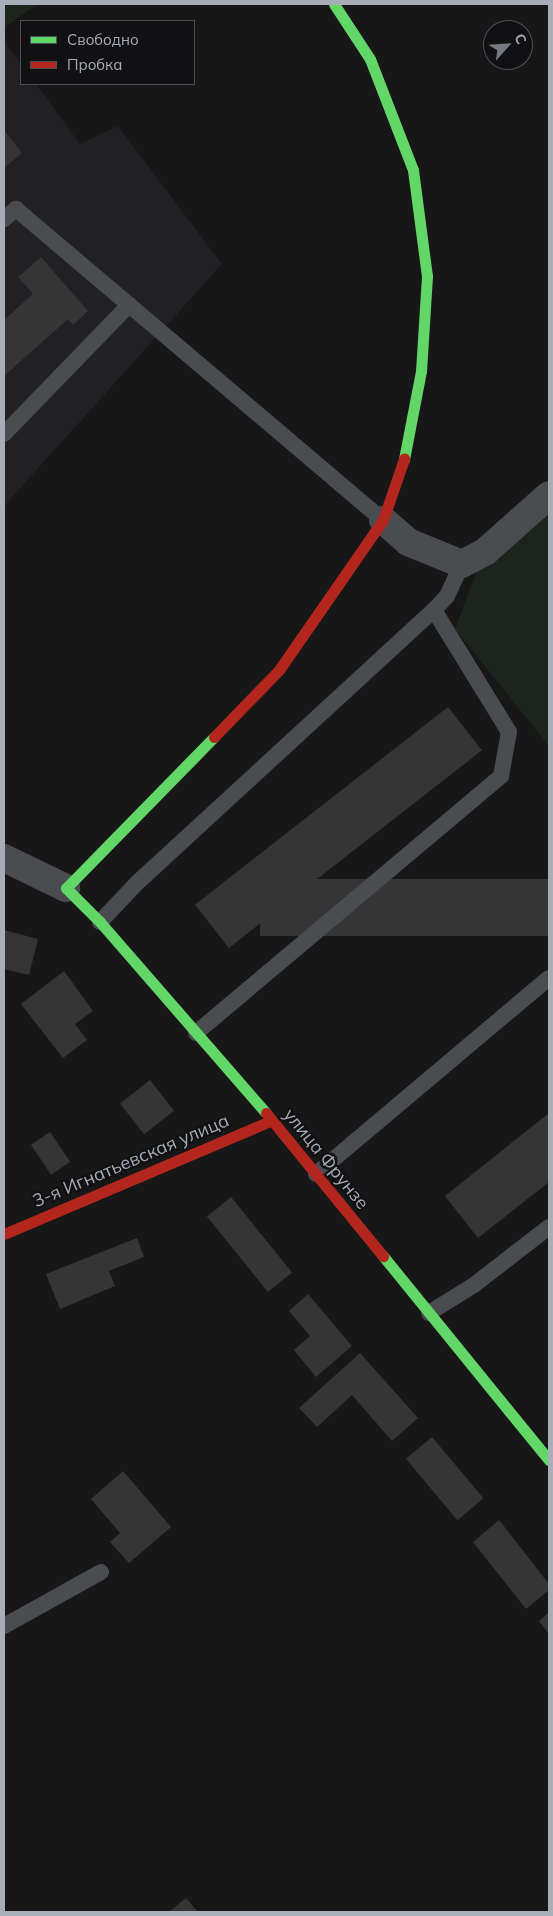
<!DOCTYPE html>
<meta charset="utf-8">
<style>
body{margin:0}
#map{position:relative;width:553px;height:1916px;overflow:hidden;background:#171717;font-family:Mulish,sans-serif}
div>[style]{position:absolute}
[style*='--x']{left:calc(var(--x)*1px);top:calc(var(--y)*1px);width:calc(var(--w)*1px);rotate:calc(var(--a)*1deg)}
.built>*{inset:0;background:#212123}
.green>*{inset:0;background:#1d241e}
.building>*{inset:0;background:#353536;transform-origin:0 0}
.lane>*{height:16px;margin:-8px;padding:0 8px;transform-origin:8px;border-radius:8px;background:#4b4c50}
.street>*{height:28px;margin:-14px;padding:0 14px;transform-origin:14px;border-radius:14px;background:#4b4c50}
.fast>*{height:11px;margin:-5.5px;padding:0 5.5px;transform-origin:5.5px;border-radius:5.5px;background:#63d668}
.jam>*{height:11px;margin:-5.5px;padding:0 5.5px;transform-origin:5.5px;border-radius:5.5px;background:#b3261e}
span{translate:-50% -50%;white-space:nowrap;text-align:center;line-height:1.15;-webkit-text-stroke:4.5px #111113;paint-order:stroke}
.street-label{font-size:18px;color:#a8adb8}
.frame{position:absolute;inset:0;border:5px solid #a8adb8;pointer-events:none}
.legend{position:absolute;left:20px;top:20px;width:175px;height:65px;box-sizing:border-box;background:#111113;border:1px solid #4d4f55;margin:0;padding:6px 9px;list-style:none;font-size:15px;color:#a8adb8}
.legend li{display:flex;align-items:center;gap:10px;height:25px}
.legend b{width:25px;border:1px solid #4d4f55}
.north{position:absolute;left:483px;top:20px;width:50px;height:50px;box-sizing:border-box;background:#111113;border:1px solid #4d4f55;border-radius:50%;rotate:64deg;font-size:14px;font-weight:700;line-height:20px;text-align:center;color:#a8adb8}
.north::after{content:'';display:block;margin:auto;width:18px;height:22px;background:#757880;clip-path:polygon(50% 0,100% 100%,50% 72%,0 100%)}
</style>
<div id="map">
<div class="built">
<div style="clip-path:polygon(4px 41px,21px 64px,21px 84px,36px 84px,80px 144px,118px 126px,222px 264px,4px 506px)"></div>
</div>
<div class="green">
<div style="clip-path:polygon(4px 4px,38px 4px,4px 27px)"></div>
<div style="clip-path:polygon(549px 505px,549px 746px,455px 629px,479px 565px)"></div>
</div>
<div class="building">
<div style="clip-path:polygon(4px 130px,22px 153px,4px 168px)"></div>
<div style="clip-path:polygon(41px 257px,88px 311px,73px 325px,68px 319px,4px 376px,4px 320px,33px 294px,18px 277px)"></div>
<div style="left:448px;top:707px;width:55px;height:321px;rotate:52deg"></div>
<div style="left:549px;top:879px;width:57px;height:289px;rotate:90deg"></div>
<div style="clip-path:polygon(4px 930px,38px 939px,29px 975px,4px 969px)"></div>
<div style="clip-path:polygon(64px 971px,93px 1011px,75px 1024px,87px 1040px,63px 1058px,21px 1004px)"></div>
<div style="left:150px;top:1080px;width:39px;height:38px;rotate:52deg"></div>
<div style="clip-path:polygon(549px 1113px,549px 1182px,478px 1238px,445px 1196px)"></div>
<div style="left:50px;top:1132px;width:36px;height:23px;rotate:56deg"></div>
<div style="left:231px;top:1197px;width:97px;height:31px;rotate:51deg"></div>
<div style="clip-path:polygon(137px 1238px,144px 1257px,109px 1271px,115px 1286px,60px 1309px,46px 1274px)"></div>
<div style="clip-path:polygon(308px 1294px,352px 1346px,316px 1377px,294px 1350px,310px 1336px,289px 1311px)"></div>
<div style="clip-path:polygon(360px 1353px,418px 1418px,392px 1441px,352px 1395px,317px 1427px,299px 1408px)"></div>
<div style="left:432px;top:1437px;width:80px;height:34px;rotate:50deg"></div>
<div style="clip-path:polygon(123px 1471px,171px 1527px,129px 1563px,110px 1542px,120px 1533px,91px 1499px)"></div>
<div style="clip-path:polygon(499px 1520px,549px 1584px,549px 1590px,526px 1609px,473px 1542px)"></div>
<div style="clip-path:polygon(549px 1612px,549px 1634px,539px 1621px)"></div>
<div style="clip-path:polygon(186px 1898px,198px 1912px,169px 1912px)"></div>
</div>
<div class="lane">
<div style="--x:4;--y:219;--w:16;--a:-40"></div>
<div style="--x:16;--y:209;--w:481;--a:40.3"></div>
<div style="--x:4;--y:434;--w:180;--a:-45.9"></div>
<div style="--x:100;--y:922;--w:55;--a:-46.5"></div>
<div style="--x:138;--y:882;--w:402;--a:-42.6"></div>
<div style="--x:434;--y:610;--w:19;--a:-47"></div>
<div style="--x:447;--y:596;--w:35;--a:-65"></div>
<div style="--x:196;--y:1033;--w:399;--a:-40.1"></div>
<div style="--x:501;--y:776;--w:45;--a:-79.7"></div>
<div style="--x:509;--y:732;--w:143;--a:-121.6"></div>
<div style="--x:316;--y:1174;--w:304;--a:-40.1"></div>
<div style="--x:429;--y:1313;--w:53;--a:-31.9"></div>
<div style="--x:474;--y:1285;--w:95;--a:-37.7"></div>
<div style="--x:4;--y:1626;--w:111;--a:-29.1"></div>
</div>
<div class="street">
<div style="--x:383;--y:520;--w:33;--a:41"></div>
<div style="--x:408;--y:542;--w:58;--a:22.2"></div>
<div style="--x:462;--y:564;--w:27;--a:-28"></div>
<div style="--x:486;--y:551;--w:84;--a:-41.6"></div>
<div style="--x:4;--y:858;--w:69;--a:25.8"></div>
</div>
<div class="fast">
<div style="--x:334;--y:4;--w:66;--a:56.8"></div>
<div style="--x:370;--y:59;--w:119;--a:68.8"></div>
<div style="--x:413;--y:170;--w:107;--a:82.5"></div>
<div style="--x:427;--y:276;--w:95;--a:93.6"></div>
<div style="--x:421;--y:371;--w:90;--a:100.9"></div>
<div style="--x:214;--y:737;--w:211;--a:134.4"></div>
<div style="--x:66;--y:888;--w:48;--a:45"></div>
<div style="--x:100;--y:922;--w:253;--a:49"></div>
<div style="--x:383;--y:1256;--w:263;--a:50.9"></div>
</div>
<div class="jam">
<div style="--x:214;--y:737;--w:93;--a:-45.9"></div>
<div style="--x:279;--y:670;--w:183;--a:-55.3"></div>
<div style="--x:383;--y:520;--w:65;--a:-71"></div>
<div style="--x:266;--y:1113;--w:185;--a:50.7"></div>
<div style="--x:4;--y:1234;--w:291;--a:-23"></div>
</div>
<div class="street-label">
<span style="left:326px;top:1159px;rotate:51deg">улица Фрунзе</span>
<span style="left:131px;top:1161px;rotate:-23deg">3-я Игнатьевская улица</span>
</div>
<div class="frame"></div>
<ul class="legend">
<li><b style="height:6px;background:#63d668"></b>Свободно</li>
<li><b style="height:6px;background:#b3261e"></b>Пробка</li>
</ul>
<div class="north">С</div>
</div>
